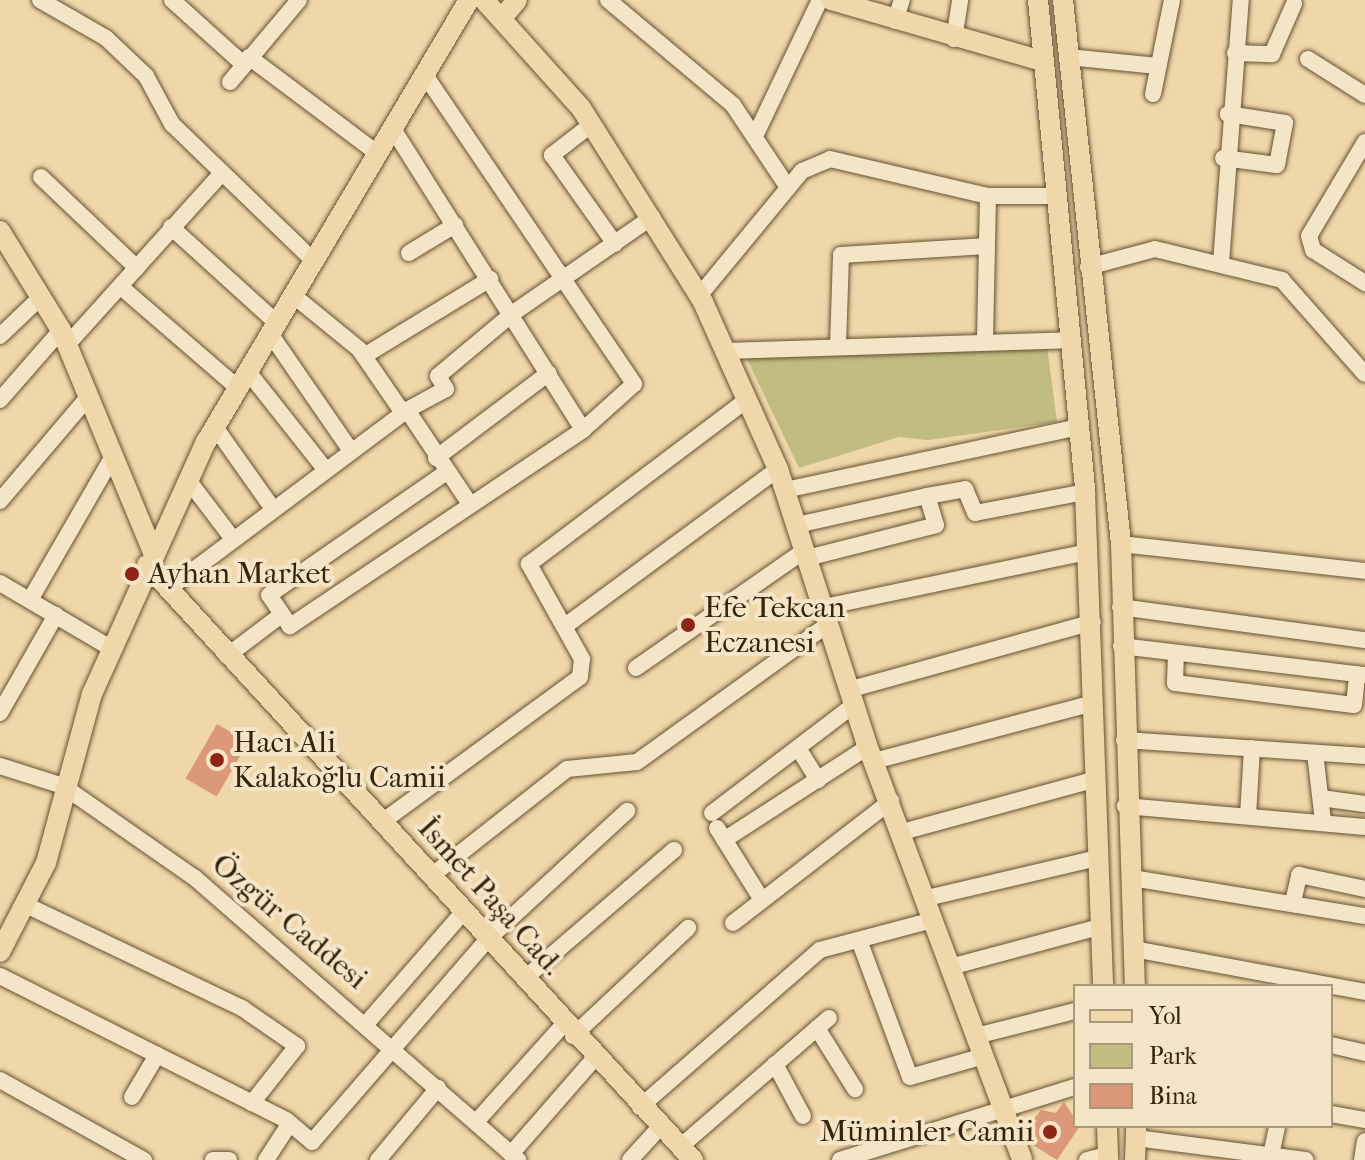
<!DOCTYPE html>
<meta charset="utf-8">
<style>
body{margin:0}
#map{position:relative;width:1365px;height:1160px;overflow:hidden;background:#efd7a9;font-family:"IM FELL French Canon",serif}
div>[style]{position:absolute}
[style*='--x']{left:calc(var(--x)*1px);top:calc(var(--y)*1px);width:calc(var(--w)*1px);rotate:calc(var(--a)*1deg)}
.green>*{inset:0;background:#c1bc82}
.building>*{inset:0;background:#db9979;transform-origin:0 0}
.roads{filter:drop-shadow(0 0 2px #645132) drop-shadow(0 0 2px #645132)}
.minor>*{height:16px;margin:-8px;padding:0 8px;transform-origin:8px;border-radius:8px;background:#f5e5c7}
.major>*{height:20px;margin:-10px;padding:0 10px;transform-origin:10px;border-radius:10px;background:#efd7a9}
.dots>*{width:22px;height:22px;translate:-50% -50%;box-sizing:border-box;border:4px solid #f5e5c7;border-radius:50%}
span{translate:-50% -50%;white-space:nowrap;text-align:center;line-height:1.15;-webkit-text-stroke:8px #f5e5c7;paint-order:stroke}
.poi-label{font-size:30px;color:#35240b}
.left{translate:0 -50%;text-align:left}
.right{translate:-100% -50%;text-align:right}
.street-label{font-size:30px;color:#35240b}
.legend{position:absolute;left:1073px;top:984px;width:260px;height:144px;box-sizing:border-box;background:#f5e5c7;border:2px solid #a8987c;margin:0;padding:10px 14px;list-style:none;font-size:24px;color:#35240b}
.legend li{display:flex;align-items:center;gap:16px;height:40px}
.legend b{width:40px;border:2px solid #a8987c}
</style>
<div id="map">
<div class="green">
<div style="clip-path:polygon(1047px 346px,1057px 422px,928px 440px,899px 437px,799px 468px,746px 357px)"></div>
</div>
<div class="building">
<div style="left:217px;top:724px;width:36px;height:63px;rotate:30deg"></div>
<div style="clip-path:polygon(1064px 1102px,1080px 1126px,1057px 1160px,1020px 1137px,1041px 1110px,1056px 1113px)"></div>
</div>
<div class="roads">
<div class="minor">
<div style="--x:40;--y:0;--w:76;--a:29.9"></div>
<div style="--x:106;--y:38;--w:55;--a:43.5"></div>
<div style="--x:146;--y:76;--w:55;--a:61.6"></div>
<div style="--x:172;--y:124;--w:199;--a:44"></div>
<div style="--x:172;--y:0;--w:96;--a:42"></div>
<div style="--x:608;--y:0;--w:163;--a:40"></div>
<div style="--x:733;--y:105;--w:97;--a:56.3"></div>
<div style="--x:895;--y:21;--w:22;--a:-72"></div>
<div style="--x:954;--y:39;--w:39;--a:-81"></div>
<div style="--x:1235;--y:53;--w:37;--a:2"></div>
<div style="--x:1272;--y:54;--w:55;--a:-66.3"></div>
<div style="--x:249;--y:57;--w:161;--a:36.9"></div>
<div style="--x:1068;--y:57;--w:90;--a:5.7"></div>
<div style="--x:1308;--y:59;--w:67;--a:32.3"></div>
<div style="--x:425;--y:75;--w:373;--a:55.9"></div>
<div style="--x:634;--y:384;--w:69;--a:138"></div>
<div style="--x:583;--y:430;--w:353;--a:146.2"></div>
<div style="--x:290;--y:626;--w:37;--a:-124"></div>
<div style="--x:269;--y:595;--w:213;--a:-34.7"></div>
<div style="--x:230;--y:82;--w:107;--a:-49.9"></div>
<div style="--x:1153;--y:94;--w:96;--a:-78.6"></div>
<div style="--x:592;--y:124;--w:51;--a:142.2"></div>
<div style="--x:552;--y:155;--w:109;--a:54.7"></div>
<div style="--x:393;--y:129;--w:356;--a:57.7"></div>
<div style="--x:756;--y:134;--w:148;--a:-64.5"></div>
<div style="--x:1365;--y:142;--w:109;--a:120.8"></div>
<div style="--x:1309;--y:236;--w:15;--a:74"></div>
<div style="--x:1313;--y:250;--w:62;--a:32.4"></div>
<div style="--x:1223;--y:158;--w:54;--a:7.4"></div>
<div style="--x:1277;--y:165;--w:43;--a:-79.2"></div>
<div style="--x:1285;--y:123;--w:58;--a:-171"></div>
<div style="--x:41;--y:177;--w:132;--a:43.5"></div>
<div style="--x:171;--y:227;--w:144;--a:42.2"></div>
<div style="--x:409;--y:253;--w:54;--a:-31.3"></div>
<div style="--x:1221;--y:263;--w:264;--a:-85.7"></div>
<div style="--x:1088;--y:267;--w:69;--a:-15"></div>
<div style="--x:1155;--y:249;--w:131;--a:13.7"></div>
<div style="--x:1282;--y:280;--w:125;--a:48.6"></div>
<div style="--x:121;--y:287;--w:156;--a:40.8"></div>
<div style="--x:294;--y:296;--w:84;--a:39.2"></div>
<div style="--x:359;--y:349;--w:78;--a:55.5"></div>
<div style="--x:699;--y:296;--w:162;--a:-50.5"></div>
<div style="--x:802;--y:171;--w:30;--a:-23"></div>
<div style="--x:830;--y:159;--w:162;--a:13.2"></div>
<div style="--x:988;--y:196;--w:64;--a:0"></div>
<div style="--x:271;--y:335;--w:141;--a:55.4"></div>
<div style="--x:0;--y:336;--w:58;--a:-43.6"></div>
<div style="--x:985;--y:340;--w:144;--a:-88.8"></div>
<div style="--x:67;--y:345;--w:232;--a:-48"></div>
<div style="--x:838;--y:346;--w:91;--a:-88.1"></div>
<div style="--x:841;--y:255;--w:146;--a:-3.5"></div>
<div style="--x:725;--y:351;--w:344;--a:-1.8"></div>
<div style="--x:364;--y:356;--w:148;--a:-31.4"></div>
<div style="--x:249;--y:373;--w:124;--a:51.6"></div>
<div style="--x:0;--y:400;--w:93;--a:-48.9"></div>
<div style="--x:407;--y:410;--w:113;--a:56.2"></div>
<div style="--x:215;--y:427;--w:100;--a:54.7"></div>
<div style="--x:436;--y:458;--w:141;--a:-37"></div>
<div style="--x:188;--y:480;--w:74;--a:52.7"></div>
<div style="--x:785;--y:490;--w:300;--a:-12.1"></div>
<div style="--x:0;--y:501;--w:138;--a:-49.7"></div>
<div style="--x:797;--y:525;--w:133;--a:-12.6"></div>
<div style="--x:1121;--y:544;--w:245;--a:6.3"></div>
<div style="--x:807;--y:558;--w:133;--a:-14.3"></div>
<div style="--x:936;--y:525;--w:30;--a:-107"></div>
<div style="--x:927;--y:496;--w:39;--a:-10"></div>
<div style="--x:965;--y:489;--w:26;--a:67"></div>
<div style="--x:975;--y:513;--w:112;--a:-10.8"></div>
<div style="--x:0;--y:583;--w:129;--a:30.4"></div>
<div style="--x:168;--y:589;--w:299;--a:-36.8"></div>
<div style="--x:407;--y:410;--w:44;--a:-28.3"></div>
<div style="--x:446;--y:389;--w:15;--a:-122"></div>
<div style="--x:438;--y:376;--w:98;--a:-40"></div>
<div style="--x:513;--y:313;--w:169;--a:-34.6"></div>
<div style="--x:30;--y:600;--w:166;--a:-60"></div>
<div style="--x:824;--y:607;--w:269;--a:-11.8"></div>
<div style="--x:1120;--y:607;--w:247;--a:7.7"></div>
<div style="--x:565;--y:626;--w:265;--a:-36.4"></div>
<div style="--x:1121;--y:646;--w:246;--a:6.8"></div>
<div style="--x:1176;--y:653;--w:30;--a:92"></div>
<div style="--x:1175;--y:683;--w:180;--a:7"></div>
<div style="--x:1354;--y:705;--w:31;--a:-84"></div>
<div style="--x:227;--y:656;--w:68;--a:-37.2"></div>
<div style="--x:636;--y:668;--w:206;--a:-34.9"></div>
<div style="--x:848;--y:690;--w:254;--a:-15.5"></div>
<div style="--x:0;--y:713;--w:113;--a:-60.3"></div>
<div style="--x:1124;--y:740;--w:242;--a:3.8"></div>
<div style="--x:798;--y:748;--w:38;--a:58"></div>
<div style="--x:1315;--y:753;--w:68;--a:83.3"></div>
<div style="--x:874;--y:761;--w:227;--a:-14.8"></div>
<div style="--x:0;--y:766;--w:66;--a:17.6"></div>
<div style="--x:63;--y:786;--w:161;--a:34.9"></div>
<div style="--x:195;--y:878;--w:429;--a:41.1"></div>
<div style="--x:1321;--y:798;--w:44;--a:7.8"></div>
<div style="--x:1125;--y:806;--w:241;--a:5"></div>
<div style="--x:712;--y:813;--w:178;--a:-37.3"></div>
<div style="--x:1248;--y:816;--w:68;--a:-86.6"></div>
<div style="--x:382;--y:822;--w:245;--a:-36.2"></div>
<div style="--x:580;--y:677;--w:18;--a:-84"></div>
<div style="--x:582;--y:659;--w:109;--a:-119.2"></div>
<div style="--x:529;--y:564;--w:273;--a:-37"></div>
<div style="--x:717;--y:828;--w:85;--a:58"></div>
<div style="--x:902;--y:832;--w:198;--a:-15.2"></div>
<div style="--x:724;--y:840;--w:171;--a:-32.9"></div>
<div style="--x:435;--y:873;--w:168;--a:-38.2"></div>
<div style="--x:567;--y:769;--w:70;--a:-5.7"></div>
<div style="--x:637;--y:762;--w:234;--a:-35.8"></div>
<div style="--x:1132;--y:878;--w:236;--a:9.3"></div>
<div style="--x:927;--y:898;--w:175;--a:-13.2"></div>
<div style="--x:1293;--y:902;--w:28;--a:-77"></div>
<div style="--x:1299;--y:875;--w:67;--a:12"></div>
<div style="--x:28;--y:906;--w:237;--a:25.5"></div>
<div style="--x:242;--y:1008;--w:67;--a:34.6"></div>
<div style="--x:297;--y:1046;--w:73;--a:128.3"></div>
<div style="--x:733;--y:923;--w:200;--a:-37.7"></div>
<div style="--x:859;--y:940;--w:146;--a:69.6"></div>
<div style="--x:910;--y:1077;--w:77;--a:-15.8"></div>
<div style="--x:1134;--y:949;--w:235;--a:10.5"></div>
<div style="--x:950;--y:967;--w:154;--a:-15"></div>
<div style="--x:0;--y:976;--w:320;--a:26.7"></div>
<div style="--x:286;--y:1120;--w:34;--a:40"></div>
<div style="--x:312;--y:1142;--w:270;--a:-49.1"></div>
<div style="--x:489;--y:938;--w:188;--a:-42.6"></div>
<div style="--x:524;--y:979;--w:198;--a:-40.7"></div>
<div style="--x:366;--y:1024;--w:151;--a:-49"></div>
<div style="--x:817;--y:1028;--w:72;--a:58.1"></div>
<div style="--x:573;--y:1036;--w:158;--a:-43.2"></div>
<div style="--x:976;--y:1036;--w:102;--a:-14.2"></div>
<div style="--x:1331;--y:1045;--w:35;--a:13"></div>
<div style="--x:775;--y:1064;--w:59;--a:61.7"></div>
<div style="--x:0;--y:1080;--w:165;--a:29.1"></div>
<div style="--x:132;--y:1097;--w:49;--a:-59.2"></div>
<div style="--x:640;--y:1107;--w:239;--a:-41.1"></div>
<div style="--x:820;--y:950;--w:117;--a:-14.9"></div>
<div style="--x:1331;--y:1114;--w:35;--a:10"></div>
<div style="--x:476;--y:1122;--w:130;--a:-48.1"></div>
<div style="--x:1136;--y:1138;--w:171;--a:7.4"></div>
<div style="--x:680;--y:1147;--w:197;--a:-40.9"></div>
<div style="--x:511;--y:1154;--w:126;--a:-48.9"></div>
<div style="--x:213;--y:1160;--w:16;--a:0"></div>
<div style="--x:266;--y:1160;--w:44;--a:-57"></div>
<div style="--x:378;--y:1160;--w:94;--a:-50.2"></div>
<div style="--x:630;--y:1160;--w:45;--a:-47.7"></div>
<div style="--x:840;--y:1160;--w:246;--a:-17.3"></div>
<div style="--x:1087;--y:1160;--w:21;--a:-14"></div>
<div style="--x:1270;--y:1160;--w:35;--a:-78"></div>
<div style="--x:1362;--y:1160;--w:19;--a:-81"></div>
</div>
<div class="major">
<div style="--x:484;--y:0;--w:145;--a:48.1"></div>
<div style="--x:581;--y:108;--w:229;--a:57.8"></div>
<div style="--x:703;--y:302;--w:183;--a:65.8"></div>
<div style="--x:778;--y:469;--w:287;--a:72.1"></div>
<div style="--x:866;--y:742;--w:446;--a:69.5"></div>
<div style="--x:831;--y:0;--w:221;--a:16.1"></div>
<div style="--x:1038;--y:0;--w:494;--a:84.5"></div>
<div style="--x:1085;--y:492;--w:494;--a:87.9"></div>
<div style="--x:1063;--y:0;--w:547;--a:83.91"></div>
<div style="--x:1121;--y:544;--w:442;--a:88.2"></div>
<div style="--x:502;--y:18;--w:23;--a:-50"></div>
<div style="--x:0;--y:231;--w:116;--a:58.4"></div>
<div style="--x:61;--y:330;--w:240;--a:67.5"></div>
<div style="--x:147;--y:565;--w:808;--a:47.46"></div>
<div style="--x:0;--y:952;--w:100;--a:-62.7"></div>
<div style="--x:46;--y:863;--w:175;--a:-74.8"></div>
<div style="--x:92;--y:694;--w:277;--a:-65.7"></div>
<div style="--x:206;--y:442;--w:514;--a:-59.25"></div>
<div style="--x:1107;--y:1126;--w:34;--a:88"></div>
<div style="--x:1135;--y:1160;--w:34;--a:-88"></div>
</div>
</div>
<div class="dots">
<div style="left:132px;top:574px;background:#8f2418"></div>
<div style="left:688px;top:625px;background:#8f2418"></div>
<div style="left:217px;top:760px;background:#8f2418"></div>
<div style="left:1050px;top:1132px;background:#8f2418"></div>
</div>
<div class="poi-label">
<span class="left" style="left:148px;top:574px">Ayhan Market</span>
<span class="left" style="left:704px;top:625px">Efe Tekcan<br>Eczanesi</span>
<span class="left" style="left:233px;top:760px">Hacı Ali<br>Kalakoğlu Camii</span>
<span class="right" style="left:1034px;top:1132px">Müminler Camii</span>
</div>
<div class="street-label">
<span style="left:490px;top:897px;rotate:48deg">İsmet Paşa Cad.</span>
<span style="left:289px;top:922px;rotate:40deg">Özgür Caddesi</span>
</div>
<ul class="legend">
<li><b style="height:10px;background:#efd7a9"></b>Yol</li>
<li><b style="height:22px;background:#c1bc82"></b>Park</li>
<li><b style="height:22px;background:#db9979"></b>Bina</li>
</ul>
</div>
